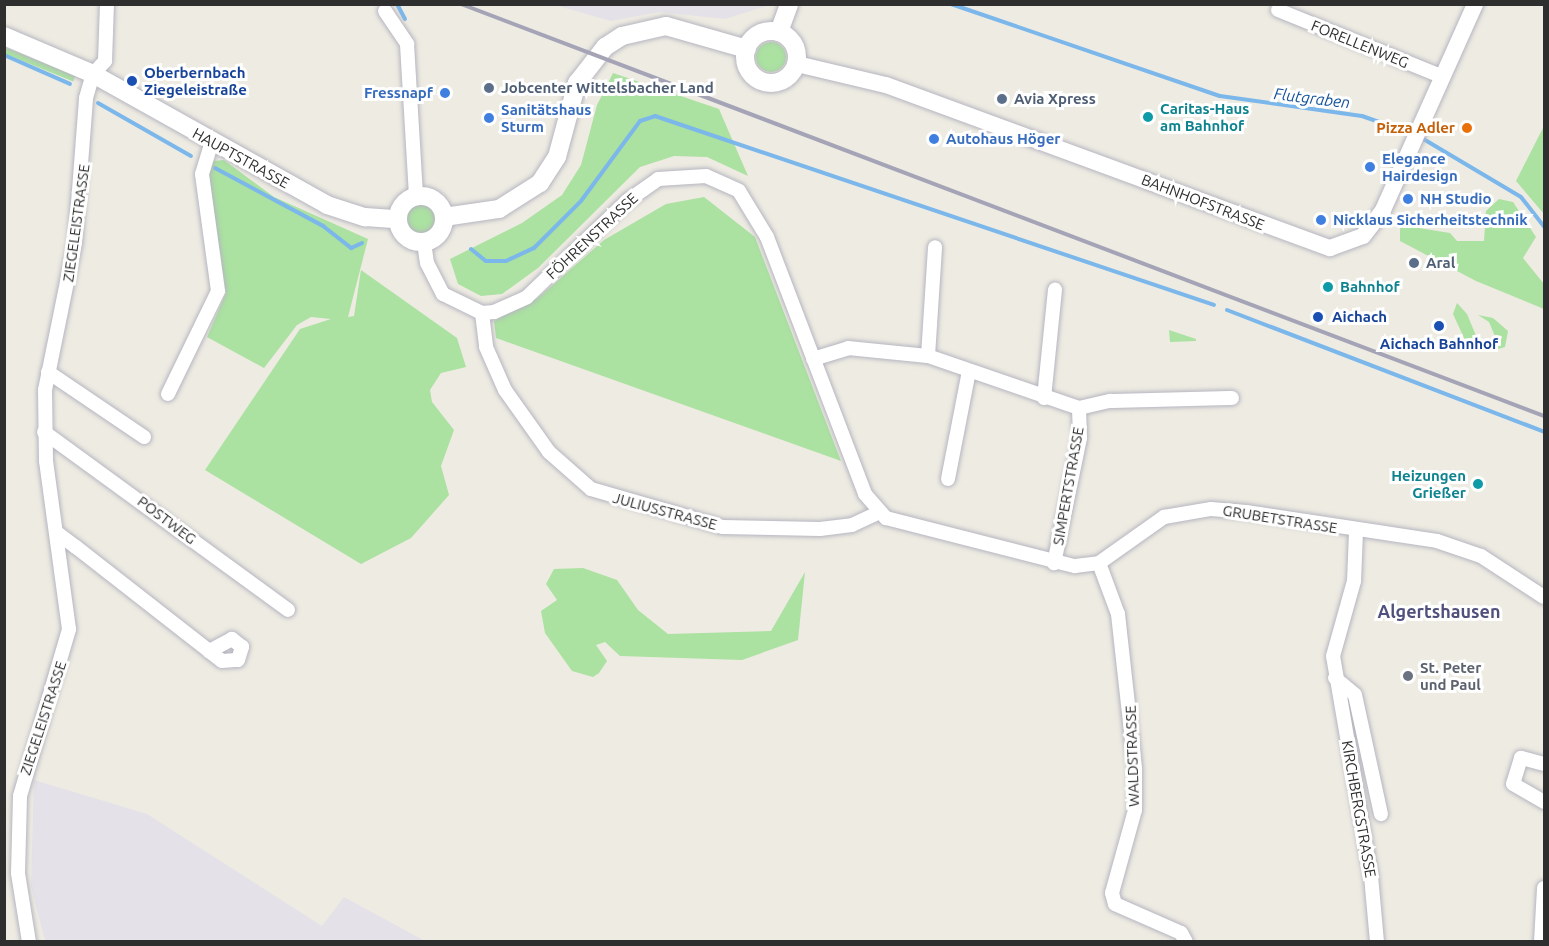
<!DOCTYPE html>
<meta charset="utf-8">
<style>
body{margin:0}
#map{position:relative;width:1549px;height:946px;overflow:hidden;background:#eeebe2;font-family:Ubuntu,sans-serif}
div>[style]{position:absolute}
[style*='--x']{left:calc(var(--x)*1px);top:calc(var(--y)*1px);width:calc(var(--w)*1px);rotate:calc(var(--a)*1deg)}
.industrial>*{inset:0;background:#e4e1e8}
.green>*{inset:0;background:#abe1a1;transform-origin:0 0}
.round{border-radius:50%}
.stream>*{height:4px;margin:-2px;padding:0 2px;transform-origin:2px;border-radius:2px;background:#7bb7ea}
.roads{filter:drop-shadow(0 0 2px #b5b5c0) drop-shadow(0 0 2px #b5b5c0)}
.minor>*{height:14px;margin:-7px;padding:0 7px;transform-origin:7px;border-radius:7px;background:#fff}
.tertiary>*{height:16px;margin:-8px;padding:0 8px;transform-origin:8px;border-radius:8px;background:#fff}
.secondary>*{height:18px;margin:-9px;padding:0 9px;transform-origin:9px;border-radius:9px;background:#fff}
.secondary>.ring{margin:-9px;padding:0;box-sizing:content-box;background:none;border:18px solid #fff;border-radius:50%}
.rail>*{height:4px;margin:-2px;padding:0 2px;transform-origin:2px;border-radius:2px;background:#a5a4b7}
.dots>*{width:16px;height:16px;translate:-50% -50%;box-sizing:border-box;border:3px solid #fff;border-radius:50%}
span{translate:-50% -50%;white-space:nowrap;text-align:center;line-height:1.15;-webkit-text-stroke:6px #fff;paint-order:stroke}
.street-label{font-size:15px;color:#2e2e2e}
.transit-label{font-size:15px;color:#164399;font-weight:700}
.left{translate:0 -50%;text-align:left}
.service-label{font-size:15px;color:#4e5e75;font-weight:700}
.shop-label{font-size:15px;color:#366cbe;font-weight:700}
.right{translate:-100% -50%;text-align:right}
.culture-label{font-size:15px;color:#0d838f;font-weight:700}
.food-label{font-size:15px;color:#c56008;font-weight:700}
.worship-label{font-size:15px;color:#5b616d;font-weight:700}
.water-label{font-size:16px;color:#15539b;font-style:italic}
.quarter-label{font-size:18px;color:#50507d;font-weight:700}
.frame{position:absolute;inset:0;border:6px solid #2e2e2e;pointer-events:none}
</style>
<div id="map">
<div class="industrial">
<div style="clip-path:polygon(555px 5px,770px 5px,725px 19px,659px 12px,611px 21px)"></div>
<div style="clip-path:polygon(34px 780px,147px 814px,322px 926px,344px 897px,425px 941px,45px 941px,31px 886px)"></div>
</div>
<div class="green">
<div class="round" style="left:756px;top:42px;width:30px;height:30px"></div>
<div style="left:4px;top:47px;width:77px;height:6px;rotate:22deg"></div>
<div style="clip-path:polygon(613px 73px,719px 109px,748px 176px,707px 157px,674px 156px,640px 167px,538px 268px,502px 294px,481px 296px,458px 284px,450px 259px,522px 223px,562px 195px,581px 165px,597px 105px)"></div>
<div style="clip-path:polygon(1544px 126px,1544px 214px,1516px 181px)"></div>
<div style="clip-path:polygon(224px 160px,274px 197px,368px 239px,348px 317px,354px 316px,361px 270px,457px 338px,466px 367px,441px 373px,430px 390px,432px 402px,454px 430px,441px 466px,449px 495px,411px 538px,361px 564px,205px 470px,300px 329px,331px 319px,311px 317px,297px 325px,264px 368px,207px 337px,226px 293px,208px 171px,213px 161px)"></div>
<div style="clip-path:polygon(704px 197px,755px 237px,841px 461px,496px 338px,494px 321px,538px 298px,604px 240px,666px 204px)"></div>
<div style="clip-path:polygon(1499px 199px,1513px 202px,1536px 237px,1523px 258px,1544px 284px,1544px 309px,1476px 281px,1400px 241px,1400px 225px,1450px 233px,1457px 241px,1484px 241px,1486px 211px)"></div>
<div class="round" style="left:404px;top:202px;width:34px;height:34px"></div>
<div style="clip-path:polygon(1457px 303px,1467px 314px,1482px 350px,1465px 340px,1453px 314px)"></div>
<div style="clip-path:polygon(1478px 315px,1493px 318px,1508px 331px,1505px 347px,1495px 350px,1490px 346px,1499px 346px,1489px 322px)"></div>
<div style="clip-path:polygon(1169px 330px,1196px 339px,1196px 341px,1170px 342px)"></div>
<div style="clip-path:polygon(583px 568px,617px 580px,638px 610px,668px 634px,771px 631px,805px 572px,798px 640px,742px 660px,620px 656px,605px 642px,596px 645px,607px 661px,599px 673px,593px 677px,572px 671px,545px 633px,541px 611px,557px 600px,546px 584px,554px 569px)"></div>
</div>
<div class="stream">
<div style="--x:397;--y:4;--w:17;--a:62"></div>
<div style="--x:951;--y:4;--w:284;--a:18.9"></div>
<div style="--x:1220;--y:96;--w:143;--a:8"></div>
<div style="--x:1362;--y:116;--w:54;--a:19.4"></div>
<div style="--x:4;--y:55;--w:72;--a:23.7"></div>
<div style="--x:98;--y:103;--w:107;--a:29.7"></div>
<div style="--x:1420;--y:137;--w:117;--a:30.7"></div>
<div style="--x:1521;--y:197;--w:37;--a:52"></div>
<div style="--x:215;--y:168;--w:123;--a:28.2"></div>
<div style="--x:323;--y:226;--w:36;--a:38"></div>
<div style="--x:351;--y:248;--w:12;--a:-24"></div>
<div style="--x:471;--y:249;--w:19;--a:39"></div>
<div style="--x:486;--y:261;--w:20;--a:0"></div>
<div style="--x:506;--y:261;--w:31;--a:-25"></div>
<div style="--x:534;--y:248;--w:66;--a:-45"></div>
<div style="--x:581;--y:201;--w:99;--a:-53.6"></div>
<div style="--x:640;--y:121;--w:16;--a:-18"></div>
<div style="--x:655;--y:116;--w:590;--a:18.68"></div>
<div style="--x:1227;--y:310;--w:340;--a:21"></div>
</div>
<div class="roads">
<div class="minor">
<div style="--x:1278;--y:10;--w:178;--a:22.1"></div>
<div style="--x:385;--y:11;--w:40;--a:56"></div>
<div style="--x:407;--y:44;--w:152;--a:86.6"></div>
<div style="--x:424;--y:242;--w:21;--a:82"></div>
<div style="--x:427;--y:263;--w:35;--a:63"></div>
<div style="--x:443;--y:294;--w:43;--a:26"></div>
<div style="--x:482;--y:313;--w:12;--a:-5"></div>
<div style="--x:494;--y:312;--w:36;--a:-24"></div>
<div style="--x:527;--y:297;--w:139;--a:-43.8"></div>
<div style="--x:627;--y:201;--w:38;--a:-35"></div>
<div style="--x:658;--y:179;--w:48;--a:-3.6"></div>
<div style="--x:706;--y:176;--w:36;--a:24"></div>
<div style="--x:739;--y:191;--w:54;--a:58.7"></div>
<div style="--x:767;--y:237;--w:275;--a:69.1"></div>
<div style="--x:865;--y:494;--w:32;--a:49"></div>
<div style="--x:886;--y:518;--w:195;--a:14.3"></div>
<div style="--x:1075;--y:566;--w:24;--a:-7"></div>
<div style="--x:1099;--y:563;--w:80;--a:-35.3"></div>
<div style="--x:1164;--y:517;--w:48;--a:-9.7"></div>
<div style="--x:1211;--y:509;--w:35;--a:5"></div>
<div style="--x:1246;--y:512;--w:193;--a:8.6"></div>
<div style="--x:1437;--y:541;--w:46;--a:18.8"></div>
<div style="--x:1481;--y:556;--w:75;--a:33.1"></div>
<div style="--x:482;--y:313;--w:34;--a:83"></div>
<div style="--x:486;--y:347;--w:47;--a:66.2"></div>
<div style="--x:505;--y:390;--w:76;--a:54.6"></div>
<div style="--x:549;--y:452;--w:56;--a:41.4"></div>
<div style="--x:591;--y:489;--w:137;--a:16.1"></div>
<div style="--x:723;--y:527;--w:97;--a:1.2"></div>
<div style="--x:820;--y:529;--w:32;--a:-7"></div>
<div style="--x:852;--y:525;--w:29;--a:-25"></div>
<div style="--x:928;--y:356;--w:109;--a:-86.3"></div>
<div style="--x:813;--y:359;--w:37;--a:-17"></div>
<div style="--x:848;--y:348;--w:80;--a:5.7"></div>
<div style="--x:928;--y:356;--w:160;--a:19"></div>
<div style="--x:1079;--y:408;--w:30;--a:88"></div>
<div style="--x:1080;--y:438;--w:128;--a:101.7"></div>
<div style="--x:48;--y:372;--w:116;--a:34.1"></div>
<div style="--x:168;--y:394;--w:114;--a:-64.1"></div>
<div style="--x:218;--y:291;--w:118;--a:-97.8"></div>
<div style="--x:202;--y:174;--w:34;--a:-73"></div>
<div style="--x:1044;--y:398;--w:109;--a:-84.2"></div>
<div style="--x:1079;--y:408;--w:32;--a:-13"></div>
<div style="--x:1110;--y:401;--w:122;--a:-1.4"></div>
<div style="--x:44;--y:432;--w:302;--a:36.1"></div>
<div style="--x:948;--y:479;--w:110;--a:-79"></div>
<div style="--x:56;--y:532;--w:25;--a:37"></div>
<div style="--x:76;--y:547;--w:169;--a:38"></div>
<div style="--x:209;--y:651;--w:16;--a:38"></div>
<div style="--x:222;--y:661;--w:16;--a:-4"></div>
<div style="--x:238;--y:660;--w:14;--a:-73"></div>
<div style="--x:242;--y:647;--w:13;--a:-141"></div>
<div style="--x:232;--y:639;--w:26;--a:152"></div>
<div style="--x:1356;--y:532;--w:49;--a:92.3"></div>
<div style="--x:1354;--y:581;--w:78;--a:105.6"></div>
<div style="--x:1333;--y:656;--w:223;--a:80.2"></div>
<div style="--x:1371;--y:876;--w:66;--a:84.8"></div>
<div style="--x:1099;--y:563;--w:54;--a:69.6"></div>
<div style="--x:1118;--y:614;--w:156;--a:83.7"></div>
<div style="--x:1135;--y:769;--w:41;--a:90"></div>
<div style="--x:1135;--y:810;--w:86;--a:105.5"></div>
<div style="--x:1112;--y:893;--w:11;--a:75"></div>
<div style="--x:1115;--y:904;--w:72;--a:23.7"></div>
<div style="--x:1181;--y:933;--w:10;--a:61"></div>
<div style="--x:1335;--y:678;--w:26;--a:40"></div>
<div style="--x:1355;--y:695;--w:122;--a:77.7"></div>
<div style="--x:1544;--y:764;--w:24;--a:-165"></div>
<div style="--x:1521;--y:758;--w:27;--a:107"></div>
<div style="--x:1513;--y:784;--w:36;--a:30"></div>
<div style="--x:29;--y:942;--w:70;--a:-99.1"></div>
<div style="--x:18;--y:873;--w:77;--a:-88.5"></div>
<div style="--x:20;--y:796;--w:174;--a:-73.6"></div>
<div style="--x:69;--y:629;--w:170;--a:-97.8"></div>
<div style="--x:46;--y:461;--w:71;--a:-90.8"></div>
<div style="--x:45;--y:390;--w:151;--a:-78.5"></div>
<div style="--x:75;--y:242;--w:144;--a:-85.6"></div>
<div style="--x:86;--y:98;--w:25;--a:-74"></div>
<div style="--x:93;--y:74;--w:18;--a:-47"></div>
<div style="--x:105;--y:61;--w:57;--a:-88"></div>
<div style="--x:1541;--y:942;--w:54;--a:-86.8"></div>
</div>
<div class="tertiary">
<div style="--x:797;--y:64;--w:91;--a:13.3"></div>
<div style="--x:886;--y:85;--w:473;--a:20.2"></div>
<div style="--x:1330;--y:248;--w:35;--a:-20"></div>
<div style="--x:1363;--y:236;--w:33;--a:-52"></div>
<div style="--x:1383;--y:210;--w:226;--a:-65.9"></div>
</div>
<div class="secondary">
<div class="ring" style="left:745px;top:31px;width:34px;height:34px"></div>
<div style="--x:779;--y:32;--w:30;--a:-70"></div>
<div style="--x:4;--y:36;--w:97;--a:23.1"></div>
<div style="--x:93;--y:74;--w:268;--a:29.2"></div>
<div style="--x:327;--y:205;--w:40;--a:18"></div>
<div style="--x:365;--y:217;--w:32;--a:4"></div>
<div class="ring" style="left:398px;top:196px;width:28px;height:28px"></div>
<div style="--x:444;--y:217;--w:56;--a:-8.3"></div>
<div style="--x:499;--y:209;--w:49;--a:-32.4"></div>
<div style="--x:540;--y:183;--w:31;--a:-57"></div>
<div style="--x:557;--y:157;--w:77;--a:-74.9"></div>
<div style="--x:577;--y:83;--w:46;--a:-52.1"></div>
<div style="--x:605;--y:47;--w:20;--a:-33"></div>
<div style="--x:622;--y:36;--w:45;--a:-12.8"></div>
<div style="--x:666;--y:26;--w:84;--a:15.9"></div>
</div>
</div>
<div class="rail">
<div style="--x:461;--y:4;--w:1159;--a:20.83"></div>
</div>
<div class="dots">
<div style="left:132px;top:81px;background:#1a4fb4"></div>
<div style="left:489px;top:88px;background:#5c6f8a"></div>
<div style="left:445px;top:93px;background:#3f7fe0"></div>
<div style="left:1002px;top:99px;background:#5c6f8a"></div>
<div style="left:1148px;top:117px;background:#0f9aa8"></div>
<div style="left:489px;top:118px;background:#3f7fe0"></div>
<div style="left:1467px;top:128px;background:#e8710a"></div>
<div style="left:934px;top:139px;background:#3f7fe0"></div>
<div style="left:1370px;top:167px;background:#3f7fe0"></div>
<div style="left:1408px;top:199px;background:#3f7fe0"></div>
<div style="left:1321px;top:220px;background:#3f7fe0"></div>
<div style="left:1414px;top:263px;background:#5c6f8a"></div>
<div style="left:1328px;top:287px;background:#0f9aa8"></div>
<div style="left:1318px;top:317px;background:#1a4fb4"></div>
<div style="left:1439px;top:326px;background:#1a4fb4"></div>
<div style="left:1478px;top:484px;background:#0f9aa8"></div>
<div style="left:1408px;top:676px;background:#6b7280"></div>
</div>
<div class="street-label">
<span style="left:1360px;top:44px;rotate:22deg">FORELLENWEG</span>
<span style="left:241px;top:158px;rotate:29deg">HAUPTSTRASSE</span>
<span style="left:1203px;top:202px;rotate:21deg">BAHNHOFSTRASSE</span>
<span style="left:76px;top:223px;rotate:-82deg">ZIEGELEISTRASSE</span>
<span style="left:592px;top:236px;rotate:-43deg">FÖHRENSTRASSE</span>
<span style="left:1068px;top:486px;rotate:-80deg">SIMPERTSTRASSE</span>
<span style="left:665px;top:511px;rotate:15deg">JULIUSSTRASSE</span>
<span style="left:1280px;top:519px;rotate:9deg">GRUBETSTRASSE</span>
<span style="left:167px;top:520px;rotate:37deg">POSTWEG</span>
<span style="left:43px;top:718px;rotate:-72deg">ZIEGELEISTRASSE</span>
<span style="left:1132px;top:756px;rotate:-92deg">WALDSTRASSE</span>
<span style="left:1359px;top:809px;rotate:80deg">KIRCHBERGSTRASSE</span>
</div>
<div class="transit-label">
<span class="left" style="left:144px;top:81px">Oberbernbach<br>Ziegeleistraße</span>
<span class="left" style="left:1332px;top:317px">Aichach</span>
<span style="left:1439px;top:344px">Aichach Bahnhof</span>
</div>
<div class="service-label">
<span class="left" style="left:501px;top:88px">Jobcenter Wittelsbacher Land</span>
<span class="left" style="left:1014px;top:99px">Avia Xpress</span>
<span class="left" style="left:1426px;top:263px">Aral</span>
</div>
<div class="shop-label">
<span class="right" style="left:433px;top:93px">Fressnapf</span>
<span class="left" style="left:501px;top:118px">Sanitätshaus<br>Sturm</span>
<span class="left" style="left:946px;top:139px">Autohaus Höger</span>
<span class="left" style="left:1382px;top:167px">Elegance<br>Hairdesign</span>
<span class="left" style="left:1420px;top:199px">NH Studio</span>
<span class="left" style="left:1333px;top:220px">Nicklaus Sicherheitstechnik</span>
</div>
<div class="culture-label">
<span class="left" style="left:1160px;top:117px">Caritas-Haus<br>am Bahnhof</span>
<span class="left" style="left:1340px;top:287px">Bahnhof</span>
<span class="right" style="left:1466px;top:484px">Heizungen<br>Grießer</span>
</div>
<div class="food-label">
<span class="right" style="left:1455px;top:128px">Pizza Adler</span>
</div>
<div class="worship-label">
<span class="left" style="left:1420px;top:676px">St. Peter<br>und Paul</span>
</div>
<div class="water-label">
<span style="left:1312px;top:98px;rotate:7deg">Flutgraben</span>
</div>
<div class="quarter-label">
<span style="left:1439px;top:611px">Algertshausen</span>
</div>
<div class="frame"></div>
</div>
